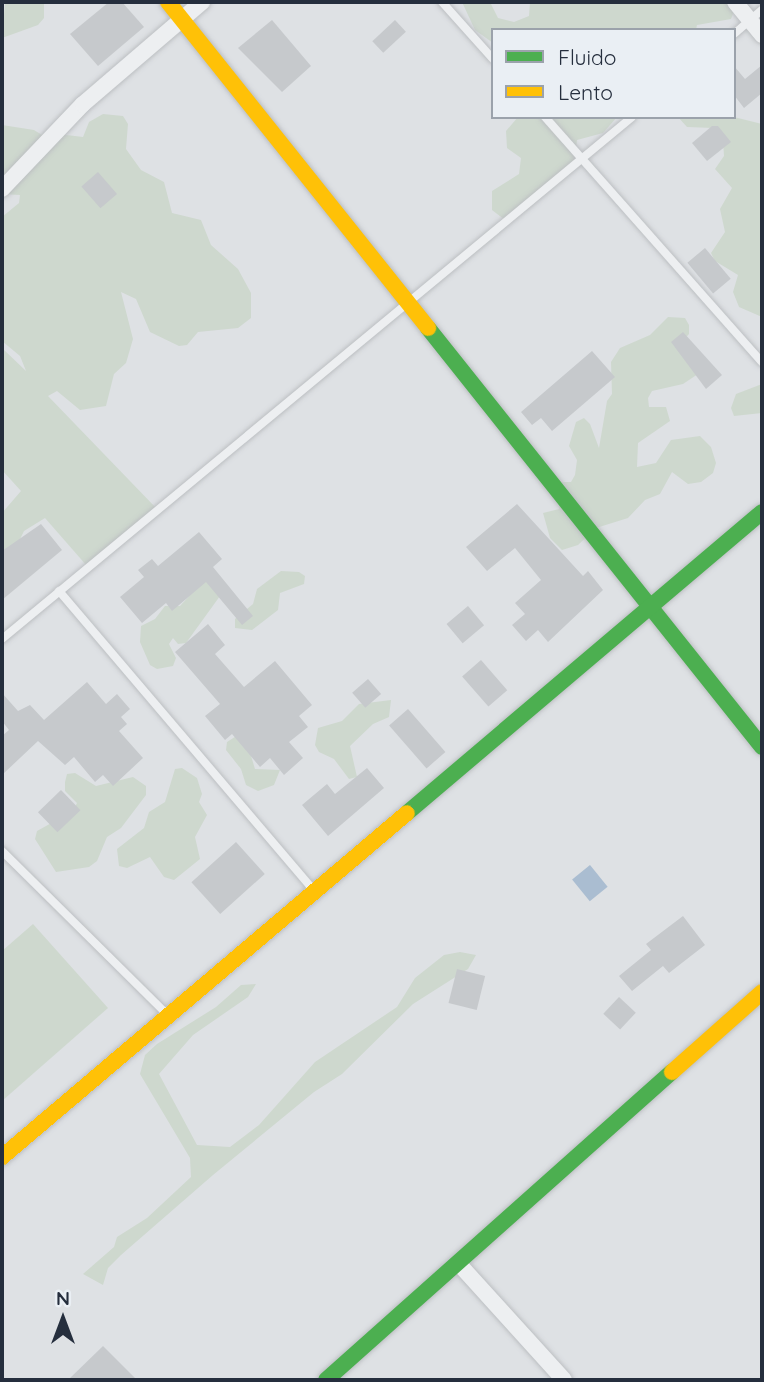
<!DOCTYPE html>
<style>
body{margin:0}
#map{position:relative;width:764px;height:1382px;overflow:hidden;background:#dee1e4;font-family:Quicksand,sans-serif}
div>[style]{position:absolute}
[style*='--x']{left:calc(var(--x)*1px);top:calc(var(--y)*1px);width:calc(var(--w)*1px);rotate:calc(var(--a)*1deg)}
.green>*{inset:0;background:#ced8ce}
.water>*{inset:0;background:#aabdd1;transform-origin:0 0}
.building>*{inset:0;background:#c6c9cc;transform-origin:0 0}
.roads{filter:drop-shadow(0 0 2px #bcbfc2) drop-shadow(0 0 2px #bcbfc2)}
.lane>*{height:8px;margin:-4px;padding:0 4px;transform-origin:4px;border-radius:4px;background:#edeff1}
.street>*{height:16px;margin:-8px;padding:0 8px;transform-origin:8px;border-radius:8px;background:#edeff1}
.fast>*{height:16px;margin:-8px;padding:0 8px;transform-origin:8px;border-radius:8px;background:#4caf50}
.slow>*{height:16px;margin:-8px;padding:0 8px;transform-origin:8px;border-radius:8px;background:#ffc107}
span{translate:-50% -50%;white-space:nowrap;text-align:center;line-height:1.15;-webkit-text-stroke:7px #eaeff4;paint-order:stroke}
.frame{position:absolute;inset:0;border:4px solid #252e3d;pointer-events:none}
.legend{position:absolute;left:491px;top:28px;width:245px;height:91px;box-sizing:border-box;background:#eaeff4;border:2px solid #9ba2ab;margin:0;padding:9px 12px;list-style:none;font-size:21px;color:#252e3d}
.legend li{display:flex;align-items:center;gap:14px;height:35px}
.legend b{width:35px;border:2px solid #9ba2ab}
.north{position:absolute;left:28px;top:1284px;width:70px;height:70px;-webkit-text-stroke:5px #eaeff4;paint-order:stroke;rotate:0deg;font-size:19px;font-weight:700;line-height:28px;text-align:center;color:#252e3d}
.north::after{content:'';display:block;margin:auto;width:24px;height:32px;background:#252e3d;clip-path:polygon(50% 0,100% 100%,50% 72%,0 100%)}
</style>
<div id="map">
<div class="green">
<div style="clip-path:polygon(44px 2px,44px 18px,38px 25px,2px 38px,5px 3px)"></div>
<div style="clip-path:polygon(462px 2px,490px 2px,498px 18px,514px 22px,529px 16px,530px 2px,731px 2px,734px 11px,731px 19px,697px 25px,696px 30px,493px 30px,493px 43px,475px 30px)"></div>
<div style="clip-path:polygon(103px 114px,123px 116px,128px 124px,126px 149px,141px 170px,164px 182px,172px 213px,201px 220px,211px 245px,238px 269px,251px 293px,251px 318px,238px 328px,198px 332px,187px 345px,179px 346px,150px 332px,136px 299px,121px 292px,133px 339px,126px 363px,114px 374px,106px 406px,80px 410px,57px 391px,48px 396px,157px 509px,87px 566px,45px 518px,24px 531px,17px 545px,2px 555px,2px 513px,21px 491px,2px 470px,2px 348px,26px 371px,20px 356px,2px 341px,2px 217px,19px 203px,20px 195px,2px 194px,2px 125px,34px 130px,42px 135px,41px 141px,58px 134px,83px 137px,89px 122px)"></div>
<div style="clip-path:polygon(518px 117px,617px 117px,603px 133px,577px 140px,573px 171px,505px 220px,492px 210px,492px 191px,519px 174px,521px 158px,507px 148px,506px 131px)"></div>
<div style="clip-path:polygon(678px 117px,734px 117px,762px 124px,762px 317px,739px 307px,733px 292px,738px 275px,715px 261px,711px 253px,725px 232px,720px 209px,732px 188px,715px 169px,724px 156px,723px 141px,713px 128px,687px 127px)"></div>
<div style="clip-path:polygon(668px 317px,685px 318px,689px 325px,689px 334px,678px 346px,698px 374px,683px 384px,652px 391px,648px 398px,649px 407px,666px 407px,670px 421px,638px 443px,637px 467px,656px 463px,671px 440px,700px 436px,711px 447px,716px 463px,713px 473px,701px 482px,688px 484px,672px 472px,660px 494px,645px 500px,628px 518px,596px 528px,578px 545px,562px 550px,550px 538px,543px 513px,559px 509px,562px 482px,571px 482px,575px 475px,577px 460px,569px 446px,576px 422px,584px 418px,590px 424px,599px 448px,607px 401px,612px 394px,611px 362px,620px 348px,650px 335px)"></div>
<div style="clip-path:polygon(762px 384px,762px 413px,734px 416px,731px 408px,736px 394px)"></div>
<div style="clip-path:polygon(281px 571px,299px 572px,305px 576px,304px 584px,280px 593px,278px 610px,252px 630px,235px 628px,235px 619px,253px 604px,257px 589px)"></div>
<div style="clip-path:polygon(205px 579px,220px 596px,186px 643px,178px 644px,173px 638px,169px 644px,176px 658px,173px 666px,157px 669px,150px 665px,140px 642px,141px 626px,155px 619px,165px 606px,180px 606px)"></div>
<div style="clip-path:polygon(391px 700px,389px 717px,373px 724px,350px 746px,357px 777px,349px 779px,334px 759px,319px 752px,315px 745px,318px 728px,342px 721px,359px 704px)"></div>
<div style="clip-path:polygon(255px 724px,248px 746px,255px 769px,280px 770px,274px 785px,258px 791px,246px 785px,241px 769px,226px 750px,227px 742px)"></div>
<div style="clip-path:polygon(182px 768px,197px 778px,202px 794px,199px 802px,207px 815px,195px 837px,200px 859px,174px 880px,164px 877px,150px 857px,127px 868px,119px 866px,117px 849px,144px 828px,149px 812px,165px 802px,175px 769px)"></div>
<div style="clip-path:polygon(75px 773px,96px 786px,133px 777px,146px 786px,146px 795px,121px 828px,107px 837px,97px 861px,89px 867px,56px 872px,35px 839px,37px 831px,73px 811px,77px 803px,65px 791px,65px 782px,67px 774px)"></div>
<div style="clip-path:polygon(33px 924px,108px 1008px,2px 1101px,2px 951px)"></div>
<div style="clip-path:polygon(460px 952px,476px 955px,468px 969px,413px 1004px,342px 1074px,314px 1092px,213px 1175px,121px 1255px,108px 1268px,103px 1285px,83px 1274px,114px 1247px,117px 1237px,147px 1218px,191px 1177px,190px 1158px,140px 1074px,145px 1055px,157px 1044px,216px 1007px,241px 985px,256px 984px,248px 997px,193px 1035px,159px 1074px,197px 1145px,230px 1147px,259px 1125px,315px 1062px,397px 1007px,415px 978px,444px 955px)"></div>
</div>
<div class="water">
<div style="left:590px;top:865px;width:28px;height:23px;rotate:51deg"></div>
</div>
<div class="building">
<div style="clip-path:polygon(109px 2px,122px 2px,144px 27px,98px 66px,70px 34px)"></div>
<div style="clip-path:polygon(272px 20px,311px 66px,282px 92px,238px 48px)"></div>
<div style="left:395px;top:20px;width:16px;height:31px;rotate:47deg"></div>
<div style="clip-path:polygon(762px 65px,762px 93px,744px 108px,734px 95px,734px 66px,745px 79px)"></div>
<div style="clip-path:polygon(712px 126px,718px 126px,731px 142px,707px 161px,692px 143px)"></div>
<div style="left:98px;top:172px;width:29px;height:22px;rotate:49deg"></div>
<div style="left:705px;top:248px;width:40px;height:23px;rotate:50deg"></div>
<div style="clip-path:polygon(683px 332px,722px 375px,706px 389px,671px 342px)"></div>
<div style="clip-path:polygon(592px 351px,615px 377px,552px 431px,541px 418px,532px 425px,521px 412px)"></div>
<div style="clip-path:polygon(517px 504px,583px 576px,588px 571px,603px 590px,548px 642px,538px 630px,526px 641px,512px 625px,525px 614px,515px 603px,541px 580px,515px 548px,487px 571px,466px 547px)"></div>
<div style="clip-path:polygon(41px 524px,62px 550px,2px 600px,2px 551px)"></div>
<div style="clip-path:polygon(199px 532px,222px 559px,213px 567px,253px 616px,242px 625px,206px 582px,172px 611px,166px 603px,142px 623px,120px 597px,144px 577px,138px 570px,152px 559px,158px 566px)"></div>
<div style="left:468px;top:606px;width:25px;height:28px;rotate:50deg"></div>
<div style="clip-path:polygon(208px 624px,225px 645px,215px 654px,244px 687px,275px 661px,312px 705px,299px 716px,308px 727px,289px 742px,303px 758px,284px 775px,270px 758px,260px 767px,232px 734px,225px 740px,205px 716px,220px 704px,175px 652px)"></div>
<div style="left:481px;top:660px;width:40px;height:25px;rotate:49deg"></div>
<div style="left:368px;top:679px;width:20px;height:21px;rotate:49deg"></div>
<div style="clip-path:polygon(87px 682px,106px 704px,117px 694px,130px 709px,121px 717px,127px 724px,119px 731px,143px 758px,113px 786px,103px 775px,95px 782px,74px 757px,65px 765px,38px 741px,2px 775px,2px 736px,9px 730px,2px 721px,2px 693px,18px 711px,30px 705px,44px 720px)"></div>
<div style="left:408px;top:709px;width:57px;height:25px;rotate:49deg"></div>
<div style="clip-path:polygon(367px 768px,384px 788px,328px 836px,302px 805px,327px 784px,335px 794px)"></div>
<div style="left:61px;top:790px;width:28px;height:32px;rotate:46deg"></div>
<div style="left:236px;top:842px;width:43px;height:60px;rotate:48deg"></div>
<div style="clip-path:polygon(683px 916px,705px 945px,669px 973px,663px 966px,632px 991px,619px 976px,651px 950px,646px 944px)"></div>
<div style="left:457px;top:969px;width:29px;height:35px;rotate:14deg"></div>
<div style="left:619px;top:997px;width:23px;height:23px;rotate:43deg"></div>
<div style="clip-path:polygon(103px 1346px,137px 1380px,68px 1380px)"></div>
</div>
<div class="roads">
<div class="lane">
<div style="--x:442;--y:2;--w:76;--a:48.2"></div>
<div style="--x:734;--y:34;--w:37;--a:-41"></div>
<div style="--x:545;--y:117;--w:327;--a:48.5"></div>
<div style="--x:59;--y:591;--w:392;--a:49.6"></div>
<div style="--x:2;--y:639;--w:818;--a:-39.64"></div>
<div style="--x:2;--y:851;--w:232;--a:44.7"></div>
</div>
<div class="street">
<div style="--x:735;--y:2;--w:43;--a:50.7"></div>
<div style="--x:2;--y:189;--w:117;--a:-46.4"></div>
<div style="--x:83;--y:104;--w:157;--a:-40.6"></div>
<div style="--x:459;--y:1264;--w:156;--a:47.8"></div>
</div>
<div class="fast">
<div style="--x:428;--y:328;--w:536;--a:51.44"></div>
<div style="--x:407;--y:813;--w:465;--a:-40.3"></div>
<div style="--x:326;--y:1380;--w:463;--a:-41.7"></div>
</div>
<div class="slow">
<div style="--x:168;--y:2;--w:417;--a:51.4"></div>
<div style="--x:672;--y:1072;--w:120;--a:-41.6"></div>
<div style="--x:2;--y:1157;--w:531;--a:-40.34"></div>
</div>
</div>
<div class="frame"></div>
<ul class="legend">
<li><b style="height:9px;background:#4caf50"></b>Fluido</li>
<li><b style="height:9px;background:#ffc107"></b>Lento</li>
</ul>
<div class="north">N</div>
</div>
